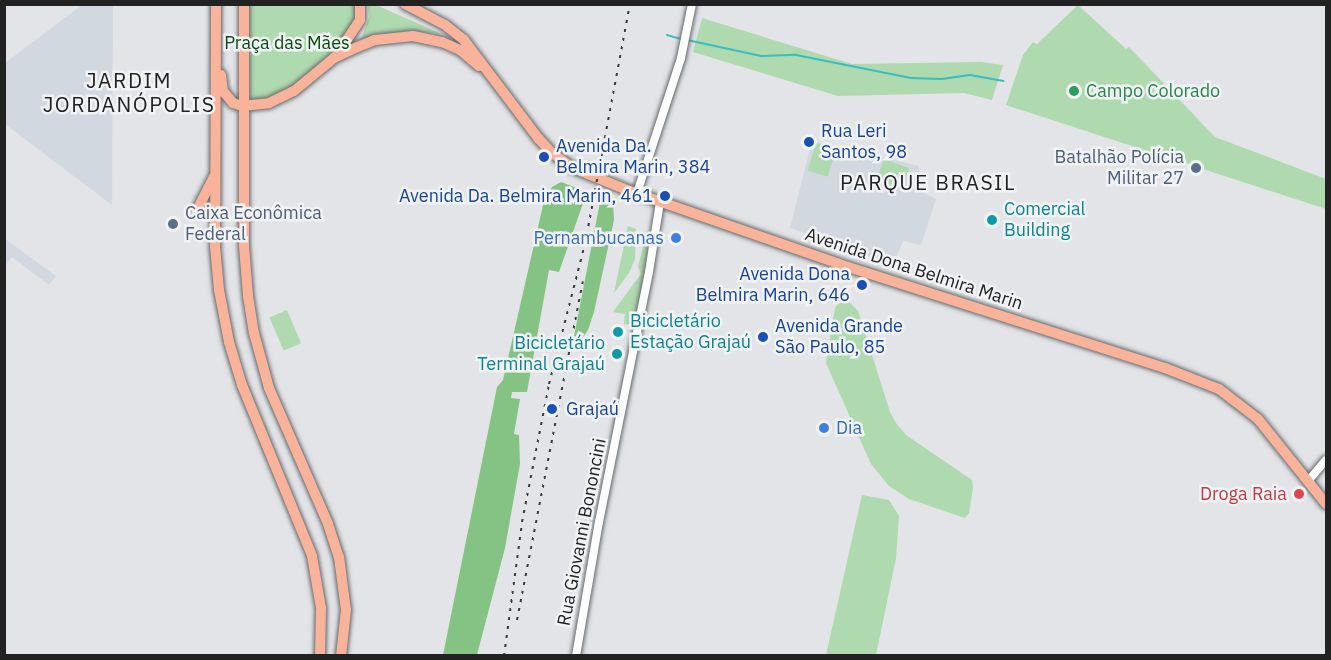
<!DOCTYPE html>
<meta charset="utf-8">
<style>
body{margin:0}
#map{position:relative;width:1331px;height:660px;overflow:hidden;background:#e2e4e7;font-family:"IBM Plex Sans",sans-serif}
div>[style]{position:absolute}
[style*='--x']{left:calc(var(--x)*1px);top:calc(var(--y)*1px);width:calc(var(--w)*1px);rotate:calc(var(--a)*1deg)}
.built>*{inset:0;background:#d1d8e0}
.green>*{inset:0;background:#afd9ae;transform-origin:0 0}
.forest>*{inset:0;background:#85c385}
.stream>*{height:2px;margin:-1px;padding:0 1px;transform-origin:1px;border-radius:1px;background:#3dbcbe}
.roads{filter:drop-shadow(0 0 2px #67696b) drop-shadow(0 0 2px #67696b)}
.tertiary>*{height:8px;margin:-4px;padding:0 4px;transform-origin:4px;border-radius:4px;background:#fff}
.primary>*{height:10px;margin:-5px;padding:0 5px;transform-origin:5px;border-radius:5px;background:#fab39b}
.rail>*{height:2px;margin-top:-1px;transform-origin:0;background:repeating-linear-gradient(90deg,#3a3a3b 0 3px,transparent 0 9px)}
.dots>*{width:16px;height:16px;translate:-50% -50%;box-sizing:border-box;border:3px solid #f0f2f4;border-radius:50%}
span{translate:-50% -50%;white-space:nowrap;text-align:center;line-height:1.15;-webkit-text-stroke:5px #f0f2f4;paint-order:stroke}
.park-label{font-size:18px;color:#054a0e}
.leisure-label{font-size:18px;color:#27864d}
.left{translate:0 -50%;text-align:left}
.transit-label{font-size:18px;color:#164399}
.right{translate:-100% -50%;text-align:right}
.service-label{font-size:18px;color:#4e5e75}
.culture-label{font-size:18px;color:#0d838f}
.shop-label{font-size:18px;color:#366cbe}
.street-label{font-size:18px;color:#222223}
.health-label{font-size:18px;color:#be3a42}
.quarter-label{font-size:21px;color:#222223;letter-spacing:1.5px}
.frame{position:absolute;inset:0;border:6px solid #222223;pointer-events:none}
</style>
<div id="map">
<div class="built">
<div style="clip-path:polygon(82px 5px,113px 5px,112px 205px,5px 124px,5px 63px)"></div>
<div style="clip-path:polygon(812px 141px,919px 166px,918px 190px,936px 199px,921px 245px,903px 241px,893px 265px,790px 228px)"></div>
<div style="clip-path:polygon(4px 238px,56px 276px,49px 285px,12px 257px,5px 266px)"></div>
</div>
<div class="green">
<div style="clip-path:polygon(248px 5px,355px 5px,358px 17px,351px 32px,306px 77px,288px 90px,266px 100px,250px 98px)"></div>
<div style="clip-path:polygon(368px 5px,376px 5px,442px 34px,411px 31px,361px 40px,369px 17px)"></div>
<div style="clip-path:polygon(1078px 5px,1126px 49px,1129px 47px,1215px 137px,1326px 179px,1326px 209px,1006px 105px,1023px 55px,1033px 42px,1037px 44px)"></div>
<div style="clip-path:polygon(702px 18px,852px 64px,981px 62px,1003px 65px,992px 100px,964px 93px,838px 96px,693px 52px)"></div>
<div style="left:816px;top:143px;width:21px;height:29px;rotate:17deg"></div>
<div style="left:884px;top:159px;width:27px;height:21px;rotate:20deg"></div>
<div style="clip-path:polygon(628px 226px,636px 229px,635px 259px,629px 273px,614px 293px)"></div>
<div style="clip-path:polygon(644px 242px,648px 242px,647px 262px,634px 325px,624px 324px,625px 314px,613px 312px,641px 274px,638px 267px)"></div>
<div style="clip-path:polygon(849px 302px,858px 311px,890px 412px,896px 423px,906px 435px,972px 480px,973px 488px,969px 513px,965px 518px,909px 499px,889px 486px,871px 464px,826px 363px,835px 308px,839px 303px)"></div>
<div style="left:287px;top:310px;width:36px;height:19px;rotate:67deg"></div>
<div style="clip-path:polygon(862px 495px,889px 500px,899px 516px,896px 558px,876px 655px,826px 655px)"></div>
</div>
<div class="forest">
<div style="clip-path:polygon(561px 182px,587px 192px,559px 272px,549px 270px,527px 392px,512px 392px,511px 398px,520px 399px,514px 434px,519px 435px,520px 464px,505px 548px,477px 655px,443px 655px,497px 387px,503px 380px,544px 201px,552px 187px)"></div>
<div style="clip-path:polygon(601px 197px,613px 201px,614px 220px,594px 312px,588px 330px,576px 348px,572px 347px)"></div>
</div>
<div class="stream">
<div style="--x:667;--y:35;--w:15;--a:16"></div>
<div style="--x:687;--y:40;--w:76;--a:12.2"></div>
<div style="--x:761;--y:56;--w:35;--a:-2"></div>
<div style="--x:796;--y:55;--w:117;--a:11.3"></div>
<div style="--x:911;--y:78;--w:31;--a:2"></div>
<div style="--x:942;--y:79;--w:28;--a:-8"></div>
<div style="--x:970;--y:75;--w:34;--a:10"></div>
</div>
<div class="roads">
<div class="tertiary">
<div style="--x:637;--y:193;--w:142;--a:-71.9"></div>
<div style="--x:681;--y:58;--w:55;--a:-78.5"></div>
<div style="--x:1309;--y:480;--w:26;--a:-50"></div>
<div style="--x:576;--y:656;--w:136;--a:-80.3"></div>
<div style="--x:599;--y:522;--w:255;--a:-78.7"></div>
<div style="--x:649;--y:272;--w:71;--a:-81.1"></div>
</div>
<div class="primary">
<div style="--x:216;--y:4;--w:242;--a:90.2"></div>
<div style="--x:215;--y:246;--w:44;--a:84.8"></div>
<div style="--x:219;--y:290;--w:53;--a:79.1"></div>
<div style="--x:229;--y:342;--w:45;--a:73.2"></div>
<div style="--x:242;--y:385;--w:185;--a:67.7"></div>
<div style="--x:312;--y:556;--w:53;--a:80.2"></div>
<div style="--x:321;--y:608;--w:48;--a:91.2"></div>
<div style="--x:244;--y:4;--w:242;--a:90"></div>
<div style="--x:244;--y:246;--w:50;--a:85.4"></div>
<div style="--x:248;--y:296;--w:37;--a:81"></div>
<div style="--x:254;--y:333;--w:57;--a:74.7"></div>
<div style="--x:269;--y:388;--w:148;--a:66.5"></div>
<div style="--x:328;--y:524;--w:35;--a:72"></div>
<div style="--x:339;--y:557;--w:53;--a:82.5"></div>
<div style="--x:346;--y:610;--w:46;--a:96.2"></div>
<div style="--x:405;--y:4;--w:45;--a:27.7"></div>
<div style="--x:445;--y:25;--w:24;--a:38"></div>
<div style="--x:464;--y:40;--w:124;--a:52.9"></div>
<div style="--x:539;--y:139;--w:19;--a:47"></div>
<div style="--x:552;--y:153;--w:24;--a:36"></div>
<div style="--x:571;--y:167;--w:61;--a:22.3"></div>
<div style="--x:627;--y:190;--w:225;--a:19.2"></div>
<div style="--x:839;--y:264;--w:342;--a:17.7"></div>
<div style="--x:1165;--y:368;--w:58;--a:21.3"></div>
<div style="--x:1219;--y:389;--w:49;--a:37.6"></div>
<div style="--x:1258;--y:419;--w:109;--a:51.3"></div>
<div style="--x:336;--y:56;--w:43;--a:-56.3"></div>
<div style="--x:360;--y:20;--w:16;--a:-90"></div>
<div style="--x:221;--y:75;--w:16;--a:83"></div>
<div style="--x:223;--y:91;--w:16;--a:50"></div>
<div style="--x:233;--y:103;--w:9;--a:18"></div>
<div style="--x:242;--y:106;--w:27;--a:-6"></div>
<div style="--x:269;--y:103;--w:28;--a:-26"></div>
<div style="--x:294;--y:91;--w:52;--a:-39.5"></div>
<div style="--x:334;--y:58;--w:23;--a:-25"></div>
<div style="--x:355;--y:48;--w:22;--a:-22"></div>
<div style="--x:375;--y:40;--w:38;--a:-6"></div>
<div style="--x:413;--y:36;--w:30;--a:12"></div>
<div style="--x:442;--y:42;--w:20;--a:24"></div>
<div style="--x:460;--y:50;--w:25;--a:40"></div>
<div style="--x:198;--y:208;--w:35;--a:-63"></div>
</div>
</div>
<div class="rail">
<div style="--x:517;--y:620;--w:345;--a:-79"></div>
<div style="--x:504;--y:656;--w:135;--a:-82.3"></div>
<div style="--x:522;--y:522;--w:141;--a:-78.9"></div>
<div style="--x:549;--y:384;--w:145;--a:-75.6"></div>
<div style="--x:585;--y:244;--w:244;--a:-79.4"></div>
</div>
<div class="dots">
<div style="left:1074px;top:91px;background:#2e9e5b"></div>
<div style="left:809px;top:142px;background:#1a4fb4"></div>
<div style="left:544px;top:157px;background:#1a4fb4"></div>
<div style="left:1196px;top:168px;background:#5c6f8a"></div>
<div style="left:665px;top:196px;background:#1a4fb4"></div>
<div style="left:992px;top:220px;background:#0f9aa8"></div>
<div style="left:173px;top:224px;background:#5c6f8a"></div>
<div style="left:676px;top:238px;background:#3f7fe0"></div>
<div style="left:862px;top:285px;background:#1a4fb4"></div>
<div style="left:618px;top:332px;background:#0f9aa8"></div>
<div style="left:763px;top:337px;background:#1a4fb4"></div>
<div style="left:617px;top:354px;background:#0f9aa8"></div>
<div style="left:552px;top:409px;background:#1a4fb4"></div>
<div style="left:824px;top:428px;background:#3f7fe0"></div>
<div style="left:1299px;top:494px;background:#e0444e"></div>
</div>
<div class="park-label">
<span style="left:287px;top:43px">Praça das Mães</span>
</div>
<div class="leisure-label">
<span class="left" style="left:1086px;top:91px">Campo Colorado</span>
</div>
<div class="transit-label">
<span class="left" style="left:821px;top:142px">Rua Leri<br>Santos, 98</span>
<span class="left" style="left:556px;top:157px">Avenida Da.<br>Belmira Marin, 384</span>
<span class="right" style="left:653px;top:196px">Avenida Da. Belmira Marin, 461</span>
<span class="right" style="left:850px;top:285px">Avenida Dona<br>Belmira Marin, 646</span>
<span class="left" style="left:775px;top:337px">Avenida Grande<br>São Paulo, 85</span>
<span class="left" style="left:566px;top:409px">Grajaú</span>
</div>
<div class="service-label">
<span class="right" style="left:1184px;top:168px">Batalhão Polícia<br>Militar 27</span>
<span class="left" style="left:185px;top:224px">Caixa Econômica<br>Federal</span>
</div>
<div class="culture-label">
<span class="left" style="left:1004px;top:220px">Comercial<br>Building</span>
<span class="left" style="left:630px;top:332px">Bicicletário<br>Estação Grajaú</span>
<span class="right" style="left:605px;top:354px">Bicicletário<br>Terminal Grajaú</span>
</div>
<div class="shop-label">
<span class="right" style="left:664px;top:238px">Pernambucanas</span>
<span class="left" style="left:836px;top:428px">Dia</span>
</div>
<div class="street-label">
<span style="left:914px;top:269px;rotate:18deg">Avenida Dona Belmira Marin</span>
<span style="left:582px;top:532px;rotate:-79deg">Rua Giovanni Bononcini</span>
</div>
<div class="health-label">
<span class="right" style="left:1287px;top:494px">Droga Raia</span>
</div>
<div class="quarter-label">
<span style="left:129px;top:92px">JARDIM<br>JORDANÓPOLIS</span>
<span style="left:928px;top:182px">PARQUE BRASIL</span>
</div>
<div class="frame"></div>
</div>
